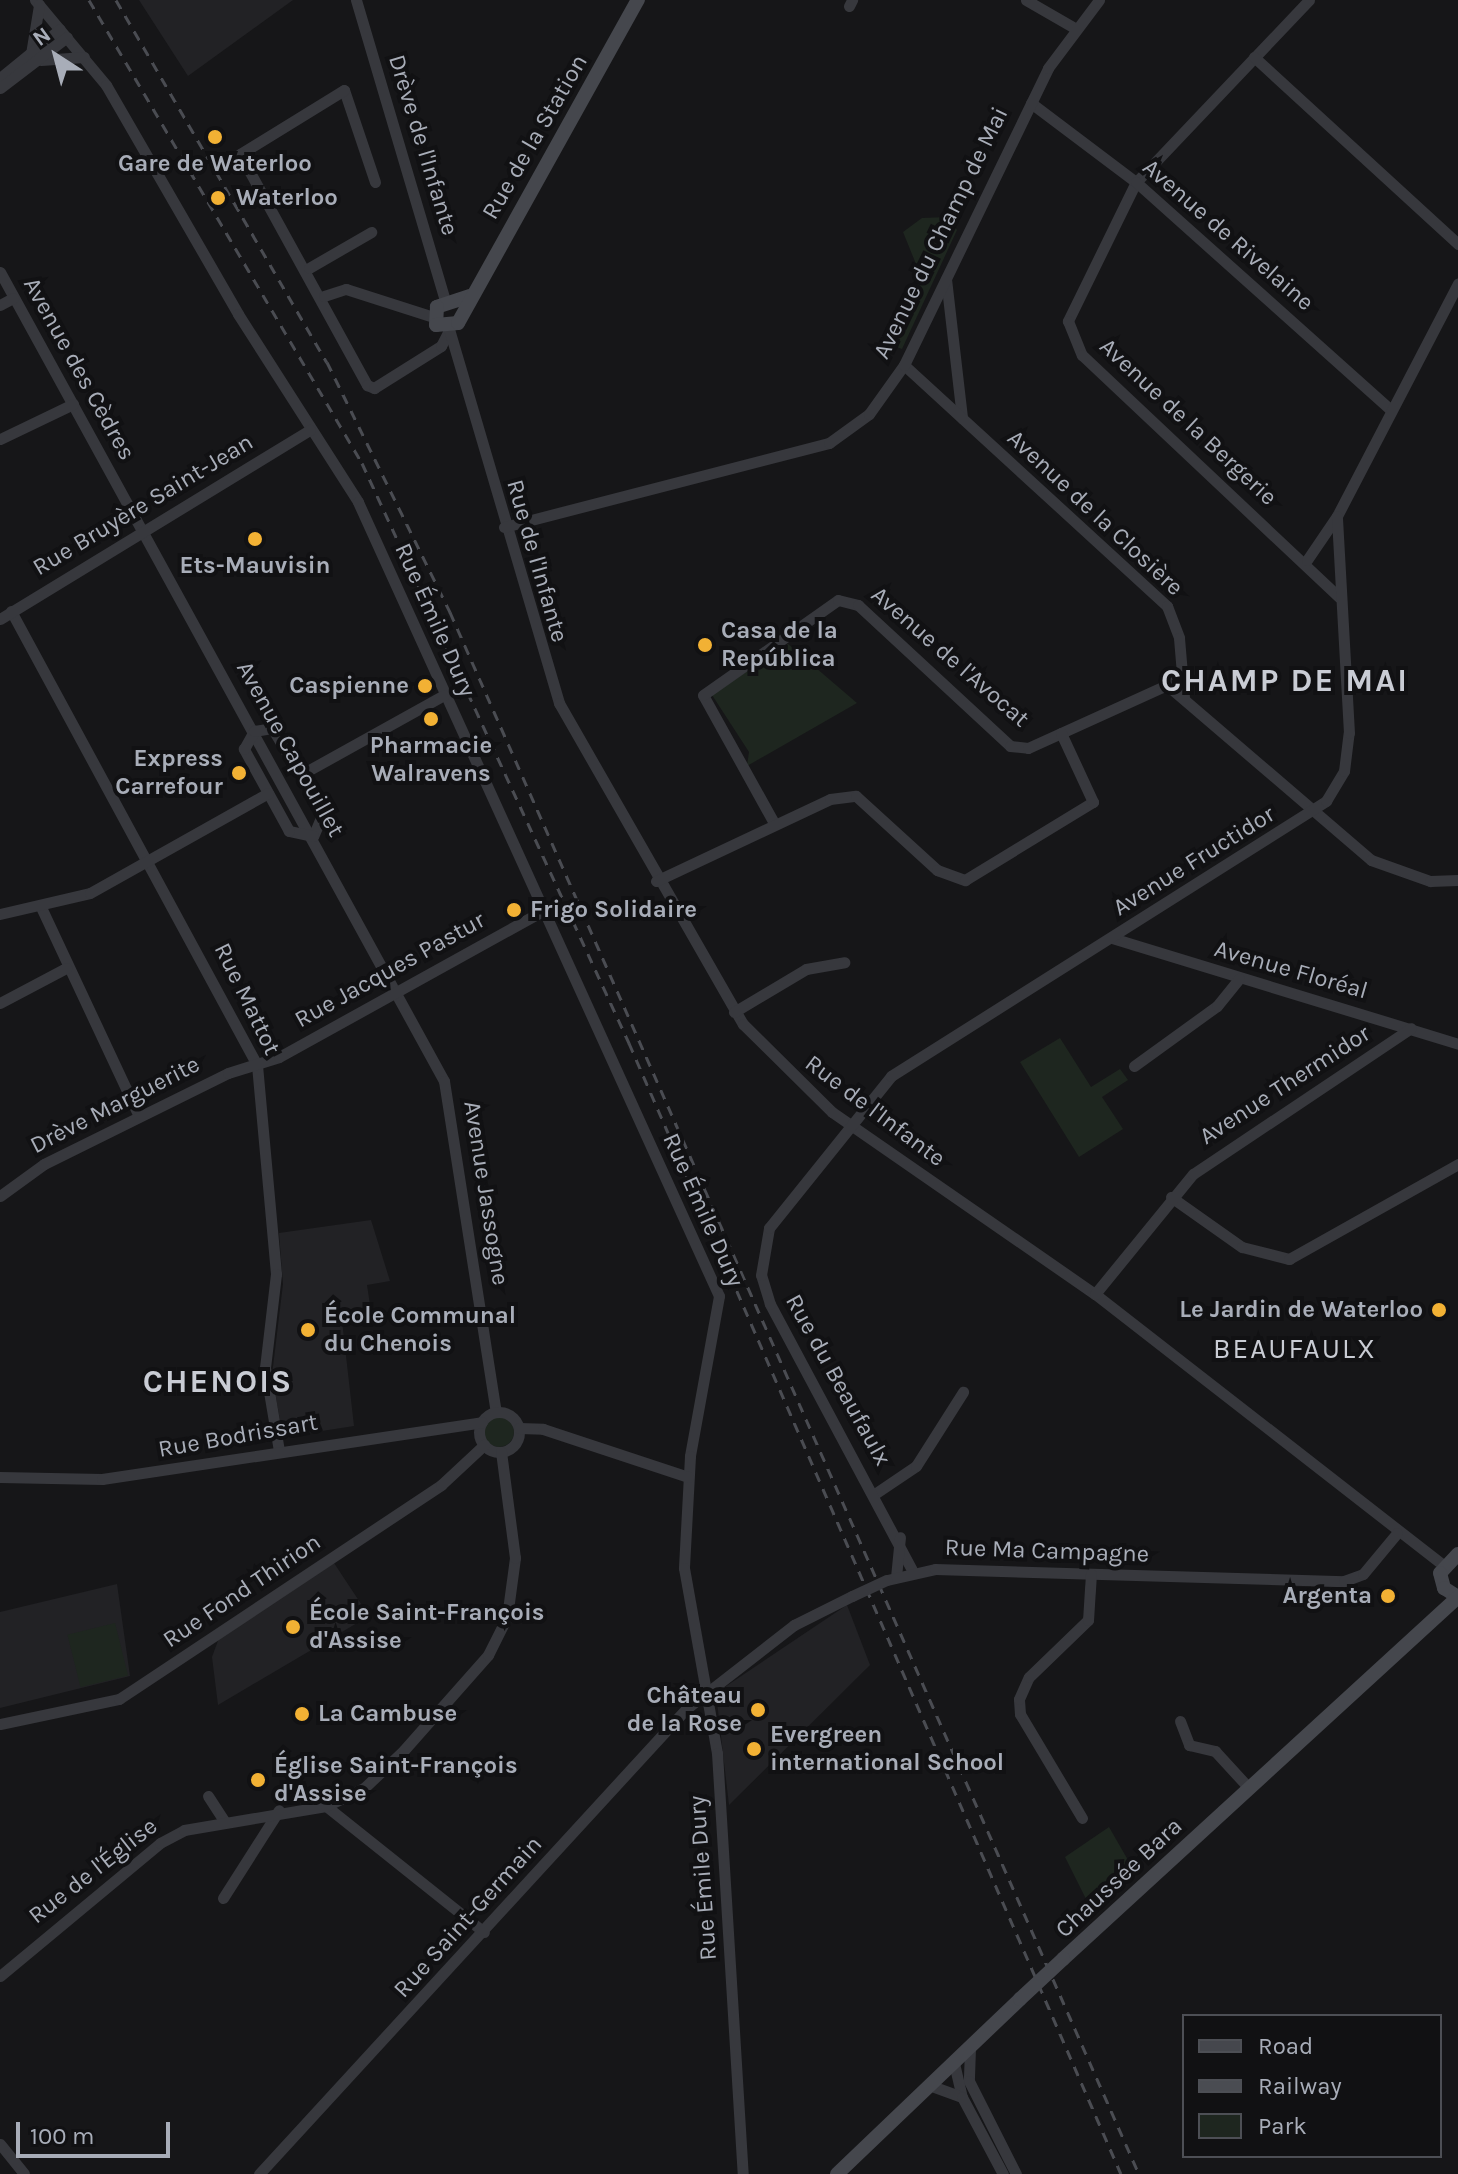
<!DOCTYPE html>
<meta charset="utf-8">
<style>
body{margin:0}
#map{position:relative;width:1458px;height:2174px;overflow:hidden;background:#161618;font-family:Karla,sans-serif}
div>[style]{position:absolute}
[style*='--x']{left:calc(var(--x)*1px);top:calc(var(--y)*1px);width:calc(var(--w)*1px);rotate:calc(var(--a)*1deg)}
.built>*{inset:0;background:#222225}
.green>*{inset:0;background:#1e261f;transform-origin:0 0}
.round{border-radius:50%}
.street>*{height:11px;margin:-5.5px;padding:0 5.5px;transform-origin:5.5px;border-radius:5.5px;background:#37383d}
.street>.ring{margin:-5.5px;padding:0;box-sizing:content-box;background:none;border:11px solid #37383d;border-radius:50%}
.secondary>*{height:14px;margin:-7px;padding:0 7px;transform-origin:7px;border-radius:7px;background:#45474d}
.rail>*{height:3px;margin-top:-1.5px;transform-origin:0;background:repeating-linear-gradient(90deg,#4a4c52 0 10px,transparent 0 18px)}
.street-bridge>*{height:11px;margin:-5.5px;padding:0 5.5px;transform-origin:5.5px;border-radius:5.5px;background:#37383d}
.secondary-bridge>*{height:14px;margin:-7px;padding:0 7px;transform-origin:7px;border-radius:7px;background:#45474d}
.dots>*{width:22px;height:22px;translate:-50% -50%;box-sizing:border-box;border:4px solid #111113;border-radius:50%}
span{translate:-50% -50%;white-space:nowrap;text-align:center;line-height:1.15;-webkit-text-stroke:8px #111113;paint-order:stroke}
.street-label{font-size:24px;color:#a8adb8}
.poi-label{font-size:24px;color:#a8adb8;font-weight:700}
.left{translate:0 -50%;text-align:left}
.right{translate:-100% -50%;text-align:right}
.quarter-label{font-size:28px;color:#c9ccd4;letter-spacing:2px}
.district-label{font-size:32px;color:#c9ccd4;font-weight:700;letter-spacing:2px}
.legend{position:absolute;left:1182px;top:2014px;width:260px;height:144px;box-sizing:border-box;background:#111113;border:2px solid #4d4f55;margin:0;padding:10px 14px;list-style:none;font-size:24px;color:#a8adb8}
.legend li{display:flex;align-items:center;gap:16px;height:40px}
.legend b{width:40px;border:2px solid #4d4f55}
.north{position:absolute;left:16px;top:16px;width:80px;height:80px;-webkit-text-stroke:6px #111113;paint-order:stroke;rotate:324deg;font-size:22px;font-weight:700;line-height:32px;text-align:center;color:#a8adb8}
.north::after{content:'';display:block;margin:auto;width:28px;height:36px;background:#a8adb8;clip-path:polygon(50% 0,100% 100%,50% 72%,0 100%)}
.scale{position:absolute;left:16px;top:2122px;width:154px;height:36px;box-sizing:border-box;border:4px solid #a8adb8;border-top:0;padding-left:10px;font-size:24px;line-height:28px;white-space:nowrap;color:#a8adb8;-webkit-text-stroke:6px #111113;paint-order:stroke}
</style>
<div id="map">
<div class="built">
<div style="clip-path:polygon(139px 0,293px 0,188px 76px)"></div>
<div style="clip-path:polygon(371px 1220px,390px 1281px,367px 1285px,372px 1318px,342px 1321px,354px 1426px,283px 1437px,272px 1375px,283px 1284px,279px 1233px)"></div>
<div style="clip-path:polygon(334px 1563px,369px 1616px,218px 1705px,212px 1657px,219px 1638px)"></div>
<div style="clip-path:polygon(117px 1584px,130px 1676px,0 1708px,0 1612px)"></div>
<div style="clip-path:polygon(847px 1605px,870px 1665px,729px 1805px,716px 1693px)"></div>
</div>
<div class="green">
<div style="clip-path:polygon(948px 217px,957px 230px,902px 349px,889px 344px,903px 326px,899px 311px,909px 309px,916px 264px,903px 232px,922px 218px)"></div>
<div style="clip-path:polygon(788px 644px,857px 703px,747px 766px,749px 752px,712px 695px)"></div>
<div style="clip-path:polygon(1060px 1038px,1091px 1087px,1120px 1069px,1128px 1080px,1102px 1097px,1123px 1129px,1079px 1157px,1020px 1062px)"></div>
<div class="round" style="left:484px;top:1417px;width:30px;height:30px"></div>
<div style="left:115px;top:1623px;width:54px;height:49px;rotate:76deg"></div>
<div style="clip-path:polygon(1109px 1827px,1132px 1867px,1090px 1907px,1065px 1857px)"></div>
</div>
<div class="street">
<div style="--x:35;--y:0;--w:111;--a:50.1"></div>
<div style="--x:106;--y:85;--w:264;--a:60"></div>
<div style="--x:238;--y:314;--w:223;--a:57.4"></div>
<div style="--x:358;--y:502;--w:872;--a:65.55"></div>
<div style="--x:719;--y:1296;--w:163;--a:100.3"></div>
<div style="--x:690;--y:1456;--w:112;--a:93.1"></div>
<div style="--x:684;--y:1568;--w:188;--a:79.9"></div>
<div style="--x:717;--y:1753;--w:422;--a:86.5"></div>
<div style="--x:356;--y:0;--w:316;--a:73.5"></div>
<div style="--x:1026;--y:0;--w:54;--a:29.9"></div>
<div style="--x:1309;--y:0;--w:251;--a:133.5"></div>
<div style="--x:1136;--y:182;--w:155;--a:116.1"></div>
<div style="--x:1068;--y:321;--w:37;--a:68"></div>
<div style="--x:1082;--y:355;--w:353;--a:43.3"></div>
<div style="--x:849;--y:6;--w:7;--a:-63"></div>
<div style="--x:31;--y:54;--w:50;--a:-80.7"></div>
<div style="--x:1254;--y:57;--w:277;--a:42.5"></div>
<div style="--x:41;--y:60;--w:43;--a:-4"></div>
<div style="--x:0;--y:78;--w:77;--a:-39.2"></div>
<div style="--x:0;--y:88;--w:84;--a:-37.3"></div>
<div style="--x:1031;--y:103;--w:131;--a:37"></div>
<div style="--x:1136;--y:182;--w:341;--a:41.8"></div>
<div style="--x:375;--y:182;--w:97;--a:-108.6"></div>
<div style="--x:344;--y:90;--w:122;--a:148.4"></div>
<div style="--x:240;--y:154;--w:264;--a:61.2"></div>
<div style="--x:367;--y:385;--w:8;--a:23"></div>
<div style="--x:374;--y:388;--w:79;--a:-32.1"></div>
<div style="--x:441;--y:346;--w:18;--a:-63"></div>
<div style="--x:309;--y:268;--w:72;--a:-30.1"></div>
<div style="--x:0;--y:272;--w:923;--a:61.24"></div>
<div style="--x:444;--y:1081;--w:335;--a:81.1"></div>
<div style="--x:946;--y:279;--w:140;--a:83.4"></div>
<div style="--x:324;--y:296;--w:23;--a:-18"></div>
<div style="--x:346;--y:289;--w:91;--a:17.8"></div>
<div style="--x:0;--y:305;--w:15;--a:-28"></div>
<div style="--x:449;--y:329;--w:390;--a:73.6"></div>
<div style="--x:559;--y:703;--w:370;--a:60.2"></div>
<div style="--x:743;--y:1024;--w:125;--a:44.7"></div>
<div style="--x:832;--y:1112;--w:320;--a:34.7"></div>
<div style="--x:1095;--y:1294;--w:441;--a:37.9"></div>
<div style="--x:904;--y:365;--w:357;--a:42.5"></div>
<div style="--x:1167;--y:606;--w:34;--a:69"></div>
<div style="--x:1179;--y:638;--w:60;--a:85.2"></div>
<div style="--x:0;--y:439;--w:81;--a:-25.6"></div>
<div style="--x:504;--y:527;--w:336;--a:-14.5"></div>
<div style="--x:829;--y:443;--w:49;--a:-35.9"></div>
<div style="--x:869;--y:414;--w:60;--a:-54.5"></div>
<div style="--x:904;--y:365;--w:330;--a:-64.1"></div>
<div style="--x:1048;--y:68;--w:85;--a:-53.1"></div>
<div style="--x:1307;--y:560;--w:53;--a:-55.7"></div>
<div style="--x:1337;--y:516;--w:262;--a:-62.5"></div>
<div style="--x:11;--y:611;--w:516;--a:61.55"></div>
<div style="--x:257;--y:1065;--w:210;--a:84.8"></div>
<div style="--x:276;--y:1274;--w:95;--a:96.7"></div>
<div style="--x:265;--y:1368;--w:84;--a:80.4"></div>
<div style="--x:0;--y:619;--w:363;--a:-31.4"></div>
<div style="--x:1167;--y:685;--w:269;--a:40.6"></div>
<div style="--x:1371;--y:860;--w:63;--a:19.6"></div>
<div style="--x:1430;--y:881;--w:28;--a:-2"></div>
<div style="--x:272;--y:728;--w:99;--a:59"></div>
<div style="--x:323;--y:813;--w:25;--a:113"></div>
<div style="--x:313;--y:836;--w:25;--a:-168"></div>
<div style="--x:289;--y:831;--w:94;--a:-118.8"></div>
<div style="--x:244;--y:749;--w:21;--a:-61"></div>
<div style="--x:254;--y:731;--w:18;--a:-9"></div>
<div style="--x:302;--y:774;--w:162;--a:-29.1"></div>
<div style="--x:774;--y:823;--w:146;--a:-119"></div>
<div style="--x:703;--y:695;--w:165;--a:-35.1"></div>
<div style="--x:838;--y:600;--w:21;--a:14"></div>
<div style="--x:858;--y:605;--w:207;--a:42.8"></div>
<div style="--x:1010;--y:746;--w:18;--a:6"></div>
<div style="--x:1028;--y:748;--w:153;--a:-24.4"></div>
<div style="--x:1167;--y:685;--w:21;--a:-43"></div>
<div style="--x:656;--y:881;--w:192;--a:-25.2"></div>
<div style="--x:830;--y:799;--w:26;--a:-7"></div>
<div style="--x:856;--y:796;--w:110;--a:42.4"></div>
<div style="--x:937;--y:870;--w:30;--a:20"></div>
<div style="--x:965;--y:880;--w:150;--a:-31.4"></div>
<div style="--x:1093;--y:802;--w:76;--a:-114.9"></div>
<div style="--x:40;--y:905;--w:233;--a:64.9"></div>
<div style="--x:0;--y:914;--w:92;--a:-13.1"></div>
<div style="--x:90;--y:893;--w:204;--a:-29.3"></div>
<div style="--x:1112;--y:938;--w:362;--a:17"></div>
<div style="--x:0;--y:1003;--w:75;--a:-27.9"></div>
<div style="--x:734;--y:1012;--w:84;--a:-30.8"></div>
<div style="--x:806;--y:969;--w:39;--a:-10"></div>
<div style="--x:1134;--y:1066;--w:102;--a:-35.9"></div>
<div style="--x:1217;--y:1006;--w:35;--a:-51"></div>
<div style="--x:0;--y:1196;--w:54;--a:-36"></div>
<div style="--x:44;--y:1164;--w:205;--a:-26.3"></div>
<div style="--x:228;--y:1073;--w:53;--a:-17.4"></div>
<div style="--x:279;--y:1057;--w:301;--a:-29"></div>
<div style="--x:1171;--y:1197;--w:87;--a:35.2"></div>
<div style="--x:1242;--y:1247;--w:49;--a:14.3"></div>
<div style="--x:1289;--y:1259;--w:194;--a:-29.3"></div>
<div style="--x:1095;--y:1294;--w:155;--a:-50.8"></div>
<div style="--x:1193;--y:1174;--w:262;--a:-33.8"></div>
<div class="ring" style="left:479px;top:1412px;width:29px;height:29px"></div>
<div style="--x:519;--y:1428;--w:24;--a:2"></div>
<div style="--x:543;--y:1429;--w:153;--a:18.3"></div>
<div style="--x:0;--y:1477;--w:102;--a:1.1"></div>
<div style="--x:102;--y:1479;--w:384;--a:-8.5"></div>
<div style="--x:876;--y:1493;--w:48;--a:-34"></div>
<div style="--x:916;--y:1466;--w:88;--a:-57.6"></div>
<div style="--x:912;--y:1570;--w:302;--a:-118.1"></div>
<div style="--x:770;--y:1304;--w:30;--a:-107"></div>
<div style="--x:761;--y:1275;--w:48;--a:-80.3"></div>
<div style="--x:769;--y:1228;--w:195;--a:-51.2"></div>
<div style="--x:891;--y:1076;--w:515;--a:-32.3"></div>
<div style="--x:1326;--y:801;--w:35;--a:-59"></div>
<div style="--x:1344;--y:771;--w:38;--a:-83"></div>
<div style="--x:1349;--y:733;--w:217;--a:-93.2"></div>
<div style="--x:896;--y:1577;--w:40;--a:-84.3"></div>
<div style="--x:887;--y:1580;--w:49;--a:-12.9"></div>
<div style="--x:935;--y:1569;--w:409;--a:1.7"></div>
<div style="--x:1344;--y:1581;--w:20;--a:-20"></div>
<div style="--x:1363;--y:1574;--w:53;--a:-50.3"></div>
<div style="--x:1180;--y:1721;--w:26;--a:69"></div>
<div style="--x:1189;--y:1745;--w:27;--a:13"></div>
<div style="--x:1215;--y:1751;--w:49;--a:47.5"></div>
<div style="--x:0;--y:1724;--w:122;--a:-11.9"></div>
<div style="--x:119;--y:1699;--w:387;--a:-33.6"></div>
<div style="--x:441;--y:1485;--w:59;--a:-42.9"></div>
<div style="--x:208;--y:1796;--w:31;--a:57"></div>
<div style="--x:326;--y:1806;--w:202;--a:38.6"></div>
<div style="--x:1082;--y:1818;--w:121;--a:-120.8"></div>
<div style="--x:1020;--y:1714;--w:15;--a:-94"></div>
<div style="--x:1019;--y:1699;--w:24;--a:-66"></div>
<div style="--x:1029;--y:1677;--w:82;--a:-44"></div>
<div style="--x:1088;--y:1620;--w:46;--a:-86.3"></div>
<div style="--x:223;--y:1898;--w:104;--a:-57.5"></div>
<div style="--x:0;--y:1976;--w:208;--a:-39.7"></div>
<div style="--x:160;--y:1843;--w:27;--a:-28"></div>
<div style="--x:184;--y:1830;--w:144;--a:-9.6"></div>
<div style="--x:326;--y:1806;--w:42;--a:-25.3"></div>
<div style="--x:364;--y:1788;--w:55;--a:-43.5"></div>
<div style="--x:404;--y:1750;--w:127;--a:-48.5"></div>
<div style="--x:488;--y:1655;--w:42;--a:-63.4"></div>
<div style="--x:507;--y:1617;--w:60;--a:-82.3"></div>
<div style="--x:515;--y:1558;--w:107;--a:-97.5"></div>
<div style="--x:970;--y:2048;--w:33;--a:92"></div>
<div style="--x:969;--y:2081;--w:104;--a:63.2"></div>
<div style="--x:954;--y:2063;--w:35;--a:77"></div>
<div style="--x:929;--y:2085;--w:35;--a:20"></div>
<div style="--x:962;--y:2097;--w:87;--a:62"></div>
<div style="--x:0;--y:2144;--w:38;--a:51"></div>
<div style="--x:259;--y:2174;--w:631;--a:-47.44"></div>
<div style="--x:686;--y:1709;--w:137;--a:-37.9"></div>
<div style="--x:794;--y:1625;--w:65;--a:-26.6"></div>
</div>
<div class="secondary">
<div style="--x:470;--y:296;--w:35;--a:162"></div>
<div style="--x:437;--y:307;--w:18;--a:93"></div>
<div style="--x:436;--y:325;--w:22;--a:-5"></div>
<div style="--x:458;--y:323;--w:370;--a:-60.9"></div>
<div style="--x:1458;--y:1554;--w:26;--a:133"></div>
<div style="--x:1440;--y:1573;--w:16;--a:75"></div>
<div style="--x:1444;--y:1588;--w:17;--a:33"></div>
<div style="--x:1063;--y:1959;--w:536;--a:-42.5"></div>
<div style="--x:837;--y:2174;--w:253;--a:-43.7"></div>
</div>
<div class="rail">
<div style="--x:89;--y:0;--w:537;--a:59.48"></div>
<div style="--x:362;--y:463;--w:639;--a:65.28"></div>
<div style="--x:629;--y:1043;--w:1233;--a:66.49"></div>
<div style="--x:116;--y:0;--w:419;--a:59.8"></div>
<div style="--x:327;--y:362;--w:279;--a:63.8"></div>
<div style="--x:450;--y:612;--w:1707;--a:66.2"></div>
</div>
<div class="street-bridge">
<div style="--x:852;--y:1596;--w:38;--a:-25"></div>
</div>
<div class="secondary-bridge">
<div style="--x:1020;--y:1999;--w:59;--a:-42.9"></div>
</div>
<div class="dots">
<div style="left:215px;top:137px;background:#f2b134"></div>
<div style="left:218px;top:198px;background:#f2b134"></div>
<div style="left:255px;top:539px;background:#f2b134"></div>
<div style="left:705px;top:645px;background:#f2b134"></div>
<div style="left:425px;top:686px;background:#f2b134"></div>
<div style="left:431px;top:719px;background:#f2b134"></div>
<div style="left:239px;top:773px;background:#f2b134"></div>
<div style="left:514px;top:910px;background:#f2b134"></div>
<div style="left:1439px;top:1310px;background:#f2b134"></div>
<div style="left:308px;top:1330px;background:#f2b134"></div>
<div style="left:1388px;top:1596px;background:#f2b134"></div>
<div style="left:293px;top:1627px;background:#f2b134"></div>
<div style="left:758px;top:1710px;background:#f2b134"></div>
<div style="left:302px;top:1714px;background:#f2b134"></div>
<div style="left:754px;top:1749px;background:#f2b134"></div>
<div style="left:258px;top:1780px;background:#f2b134"></div>
</div>
<div class="street-label">
<span style="left:535px;top:137px;rotate:-60deg">Rue de la Station</span>
<span style="left:423px;top:145px;rotate:73deg">Drève de l'Infante</span>
<span style="left:941px;top:233px;rotate:-64deg">Avenue du Champ de Mai</span>
<span style="left:1228px;top:235px;rotate:41deg">Avenue de Rivelaine</span>
<span style="left:79px;top:369px;rotate:61deg">Avenue des Cèdres</span>
<span style="left:1188px;top:422px;rotate:43deg">Avenue de la Bergerie</span>
<span style="left:143px;top:505px;rotate:-31deg">Rue Bruyère Saint-Jean</span>
<span style="left:1095px;top:513px;rotate:43deg">Avenue de la Closière</span>
<span style="left:537px;top:561px;rotate:74deg">Rue de l'Infante</span>
<span style="left:435px;top:620px;rotate:66deg">Rue Émile Dury</span>
<span style="left:950px;top:657px;rotate:41deg">Avenue de l'Avocat</span>
<span style="left:290px;top:749px;rotate:61deg">Avenue Capouillet</span>
<span style="left:1194px;top:861px;rotate:-32deg">Avenue Fructidor</span>
<span style="left:390px;top:970px;rotate:-29deg">Rue Jacques Pastur</span>
<span style="left:1291px;top:970px;rotate:16deg">Avenue Floréal</span>
<span style="left:247px;top:999px;rotate:64deg">Rue Mattot</span>
<span style="left:1285px;top:1085px;rotate:-33deg">Avenue Thermidor</span>
<span style="left:115px;top:1105px;rotate:-27deg">Drève Marguerite</span>
<span style="left:875px;top:1111px;rotate:37deg">Rue de l'Infante</span>
<span style="left:486px;top:1193px;rotate:81deg">Avenue Jassogne</span>
<span style="left:703px;top:1210px;rotate:66deg">Rue Émile Dury</span>
<span style="left:838px;top:1380px;rotate:61deg">Rue du Beaufaulx</span>
<span style="left:238px;top:1436px;rotate:-10deg">Rue Bodrissart</span>
<span style="left:1047px;top:1551px;rotate:2deg">Rue Ma Campagne</span>
<span style="left:242px;top:1591px;rotate:-34deg">Rue Fond Thirion</span>
<span style="left:93px;top:1871px;rotate:-38deg">Rue de l'Église</span>
<span style="left:703px;top:1878px;rotate:-94deg">Rue Émile Dury</span>
<span style="left:1119px;top:1878px;rotate:-43deg">Chaussée Bara</span>
<span style="left:468px;top:1917px;rotate:-48deg">Rue Saint-Germain</span>
</div>
<div class="poi-label">
<span style="left:215px;top:164px">Gare de Waterloo</span>
<span class="left" style="left:236px;top:198px">Waterloo</span>
<span style="left:255px;top:566px">Ets-Mauvisin</span>
<span class="left" style="left:721px;top:645px">Casa de la<br>República</span>
<span class="right" style="left:409px;top:686px">Caspienne</span>
<span style="left:431px;top:760px">Pharmacie<br>Walravens</span>
<span class="right" style="left:223px;top:773px">Express<br>Carrefour</span>
<span class="left" style="left:530px;top:910px">Frigo Solidaire</span>
<span class="right" style="left:1423px;top:1310px">Le Jardin de Waterloo</span>
<span class="left" style="left:324px;top:1330px">École Communal<br>du Chenois</span>
<span class="right" style="left:1372px;top:1596px">Argenta</span>
<span class="left" style="left:309px;top:1627px">École Saint-François<br>d'Assise</span>
<span class="right" style="left:742px;top:1710px">Château<br>de la Rose</span>
<span class="left" style="left:318px;top:1714px">La Cambuse</span>
<span class="left" style="left:770px;top:1749px">Evergreen<br>international School</span>
<span class="left" style="left:274px;top:1780px">Église Saint-François<br>d'Assise</span>
</div>
<div class="quarter-label">
<span style="left:1295px;top:1349px">BEAUFAULX</span>
</div>
<div class="district-label">
<span style="left:1285px;top:681px">CHAMP DE MAI</span>
<span style="left:218px;top:1382px">CHENOIS</span>
</div>
<ul class="legend">
<li><b style="height:10px;background:#45474d"></b>Road</li>
<li><b style="height:10px;background:#4a4c52"></b>Railway</li>
<li><b style="height:22px;background:#1e261f"></b>Park</li>
</ul>
<div class="north">N</div>
<div class="scale">100 m</div>
</div>
